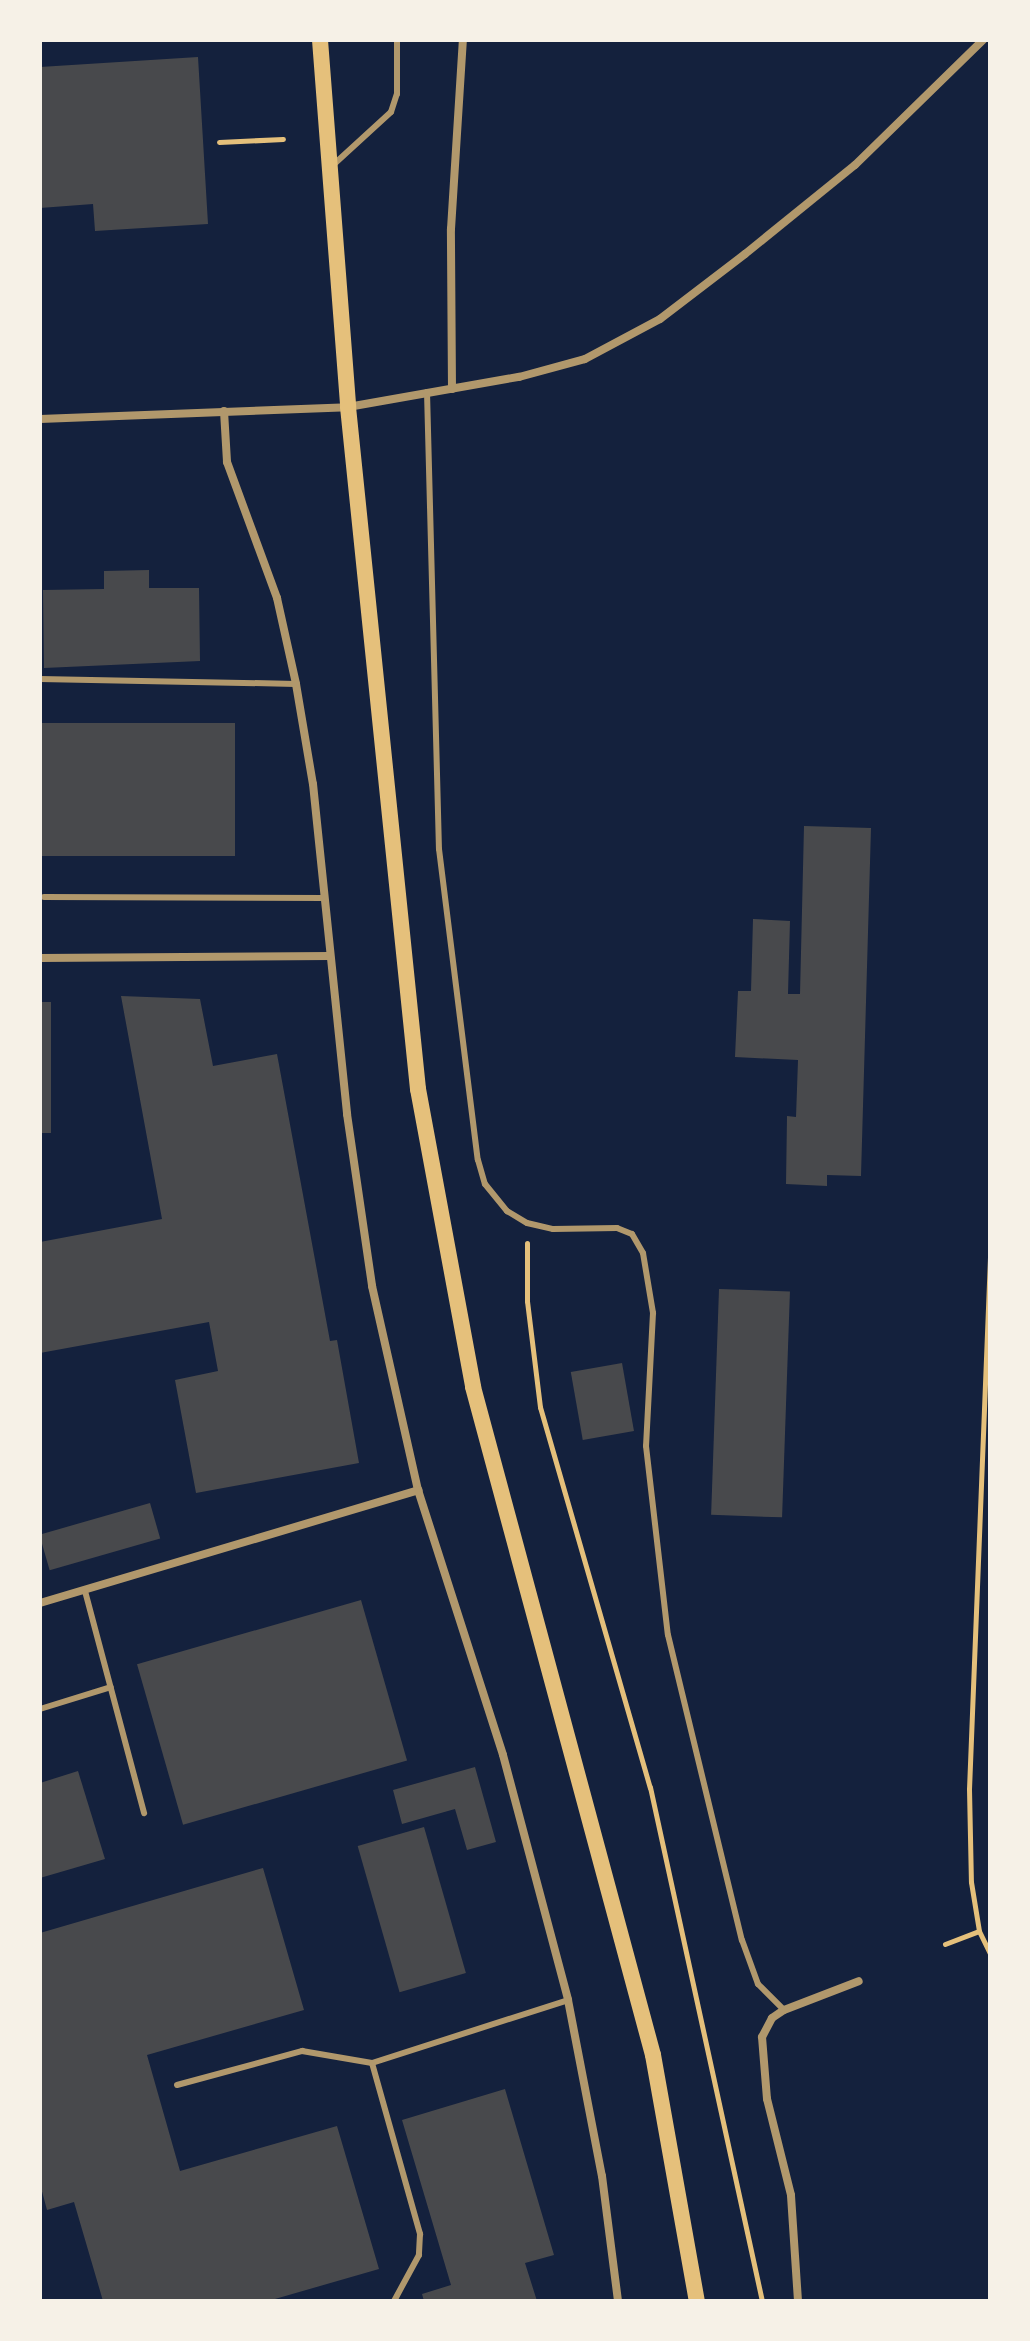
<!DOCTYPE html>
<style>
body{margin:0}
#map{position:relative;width:1030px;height:2341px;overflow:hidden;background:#14213d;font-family:Mulish,sans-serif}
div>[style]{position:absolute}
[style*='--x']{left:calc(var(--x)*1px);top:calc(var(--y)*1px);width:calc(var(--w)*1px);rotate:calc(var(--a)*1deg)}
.building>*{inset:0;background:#48494c;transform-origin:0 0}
.path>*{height:5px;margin:-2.5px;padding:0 2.5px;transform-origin:2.5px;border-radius:2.5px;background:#e5c07b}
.service>*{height:6px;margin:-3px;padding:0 3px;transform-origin:3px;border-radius:3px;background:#b1986c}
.minor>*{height:8px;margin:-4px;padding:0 4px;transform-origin:4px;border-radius:4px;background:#b1986c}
.secondary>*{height:16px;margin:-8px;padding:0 8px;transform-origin:8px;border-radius:8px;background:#e5c07b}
span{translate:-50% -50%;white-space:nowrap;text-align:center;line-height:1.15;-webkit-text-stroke:6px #f6f1e7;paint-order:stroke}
.frame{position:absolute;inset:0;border:42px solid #f6f1e7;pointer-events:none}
</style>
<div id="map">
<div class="building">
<div style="clip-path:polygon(198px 57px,208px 224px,95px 231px,93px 204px,40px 208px,40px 67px)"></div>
<div style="clip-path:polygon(149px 570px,149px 588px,199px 588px,200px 661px,44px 668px,43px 590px,104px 589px,104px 571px)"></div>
<div style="left:235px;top:723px;width:133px;height:195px;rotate:90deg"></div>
<div style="clip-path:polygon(804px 826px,871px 828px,861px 1176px,827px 1175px,827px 1186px,786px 1184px,787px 1116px,796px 1117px,798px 1060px,735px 1057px,738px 991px,751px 991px,753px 919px,790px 921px,788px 994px,800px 994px)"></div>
<div style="clip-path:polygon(121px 996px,200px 999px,213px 1066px,277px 1054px,330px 1341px,337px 1340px,359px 1463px,196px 1493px,175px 1380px,218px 1371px,209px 1322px,40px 1353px,40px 1242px,162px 1219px)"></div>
<div style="left:40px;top:1002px;width:11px;height:131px"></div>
<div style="left:719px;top:1289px;width:71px;height:226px;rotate:2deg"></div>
<div style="left:622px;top:1363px;width:69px;height:52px;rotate:80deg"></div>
<div style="left:150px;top:1503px;width:37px;height:115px;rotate:74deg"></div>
<div style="left:361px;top:1600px;width:167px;height:233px;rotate:74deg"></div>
<div style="clip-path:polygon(475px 1767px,496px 1842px,467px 1850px,455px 1809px,402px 1824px,393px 1790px)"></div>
<div style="clip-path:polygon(78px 1771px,105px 1859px,40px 1878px,40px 1783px)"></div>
<div style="left:424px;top:1827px;width:152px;height:69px;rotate:74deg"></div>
<div style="clip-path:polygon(263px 1868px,304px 2010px,147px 2055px,180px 2171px,337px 2126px,379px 2269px,268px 2301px,103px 2301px,74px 2202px,47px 2210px,40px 2184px,40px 1933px)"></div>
<div style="clip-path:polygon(505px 2089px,554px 2255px,525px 2263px,537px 2301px,424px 2301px,422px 2294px,451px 2285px,402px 2120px)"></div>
</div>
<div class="path">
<div style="--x:219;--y:142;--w:64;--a:-2.7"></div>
<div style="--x:527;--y:1243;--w:58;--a:90"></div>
<div style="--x:527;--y:1301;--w:107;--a:83"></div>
<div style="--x:540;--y:1407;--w:396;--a:73.9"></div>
<div style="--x:650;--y:1787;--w:526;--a:77.71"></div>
<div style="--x:990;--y:1257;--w:532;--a:92.26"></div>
<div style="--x:969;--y:1789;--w:93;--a:88.8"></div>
<div style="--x:971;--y:1882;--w:50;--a:80.7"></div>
<div style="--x:979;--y:1931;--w:25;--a:64"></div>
<div style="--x:945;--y:1944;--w:36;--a:-21"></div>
</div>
<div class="service">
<div style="--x:332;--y:166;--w:80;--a:-42.5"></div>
<div style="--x:391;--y:112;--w:19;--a:-72"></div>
<div style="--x:397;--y:94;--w:54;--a:-90"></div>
<div style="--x:427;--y:392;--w:457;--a:88.5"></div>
<div style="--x:439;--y:849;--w:313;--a:82.9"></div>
<div style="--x:478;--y:1160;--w:25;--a:74"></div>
<div style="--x:485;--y:1184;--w:35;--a:51"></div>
<div style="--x:507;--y:1211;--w:23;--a:31"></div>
<div style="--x:527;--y:1223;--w:27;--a:13"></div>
<div style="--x:553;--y:1229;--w:64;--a:-0.9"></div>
<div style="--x:617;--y:1228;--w:16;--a:22"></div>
<div style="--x:632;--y:1234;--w:22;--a:60"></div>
<div style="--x:643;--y:1253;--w:61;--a:80.5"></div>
<div style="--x:653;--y:1313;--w:133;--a:93"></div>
<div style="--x:646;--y:1446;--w:190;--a:83.4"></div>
<div style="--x:668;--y:1635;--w:314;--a:76.4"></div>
<div style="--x:742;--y:1940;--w:47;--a:70"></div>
<div style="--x:758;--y:1984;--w:37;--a:45"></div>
<div style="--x:40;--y:679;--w:256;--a:1.1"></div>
<div style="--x:44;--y:897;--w:280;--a:0.2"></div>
<div style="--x:85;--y:1591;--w:230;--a:75.1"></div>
<div style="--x:40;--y:1709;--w:74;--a:-17.2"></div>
<div style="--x:372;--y:2063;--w:178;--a:74.3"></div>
<div style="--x:420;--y:2234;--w:21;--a:93"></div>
<div style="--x:419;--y:2255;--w:52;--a:118.5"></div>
<div style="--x:177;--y:2085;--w:130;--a:-15.2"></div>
<div style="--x:302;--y:2051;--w:71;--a:9.7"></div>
<div style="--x:372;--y:2063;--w:206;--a:-17.8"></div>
</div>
<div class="minor">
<div style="--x:452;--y:389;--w:160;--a:-90.4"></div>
<div style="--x:451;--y:229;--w:189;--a:-86.4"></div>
<div style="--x:224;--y:411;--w:51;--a:86.6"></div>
<div style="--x:227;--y:462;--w:145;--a:69.8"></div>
<div style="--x:277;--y:598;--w:88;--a:77.5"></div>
<div style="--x:296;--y:684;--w:101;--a:80.4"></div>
<div style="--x:313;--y:784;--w:332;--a:84.1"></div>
<div style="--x:347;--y:1114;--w:174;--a:81.7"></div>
<div style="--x:372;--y:1286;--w:209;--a:77.3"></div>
<div style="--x:418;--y:1490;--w:278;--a:72.2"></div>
<div style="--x:503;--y:1755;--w:253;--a:75.1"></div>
<div style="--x:568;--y:2000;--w:179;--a:79.1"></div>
<div style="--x:602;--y:2176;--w:126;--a:82.7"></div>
<div style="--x:40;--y:419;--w:308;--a:-2.2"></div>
<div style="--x:348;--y:407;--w:174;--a:-10"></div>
<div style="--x:519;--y:377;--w:68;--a:-15.3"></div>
<div style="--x:585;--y:359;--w:85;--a:-28.1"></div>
<div style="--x:660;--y:319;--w:107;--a:-37.4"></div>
<div style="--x:745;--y:254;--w:141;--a:-39"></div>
<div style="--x:855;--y:165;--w:179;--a:-44.3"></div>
<div style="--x:40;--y:958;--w:290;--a:-0.4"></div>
<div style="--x:40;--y:1603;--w:395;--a:-16.6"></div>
<div style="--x:798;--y:2301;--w:106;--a:-93.8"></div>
<div style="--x:791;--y:2195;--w:99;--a:-104"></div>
<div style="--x:767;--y:2099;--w:62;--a:-94.6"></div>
<div style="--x:762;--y:2037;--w:21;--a:-62"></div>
<div style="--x:772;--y:2018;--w:14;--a:-34"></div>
<div style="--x:784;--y:2010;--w:80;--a:-21.1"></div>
</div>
<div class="secondary">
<div style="--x:320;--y:40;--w:368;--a:85.6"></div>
<div style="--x:348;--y:407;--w:686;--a:84.14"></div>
<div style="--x:418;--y:1089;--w:303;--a:79.5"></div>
<div style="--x:473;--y:1387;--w:692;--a:74.92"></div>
<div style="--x:653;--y:2055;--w:250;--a:79.9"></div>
</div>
<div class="frame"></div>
</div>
